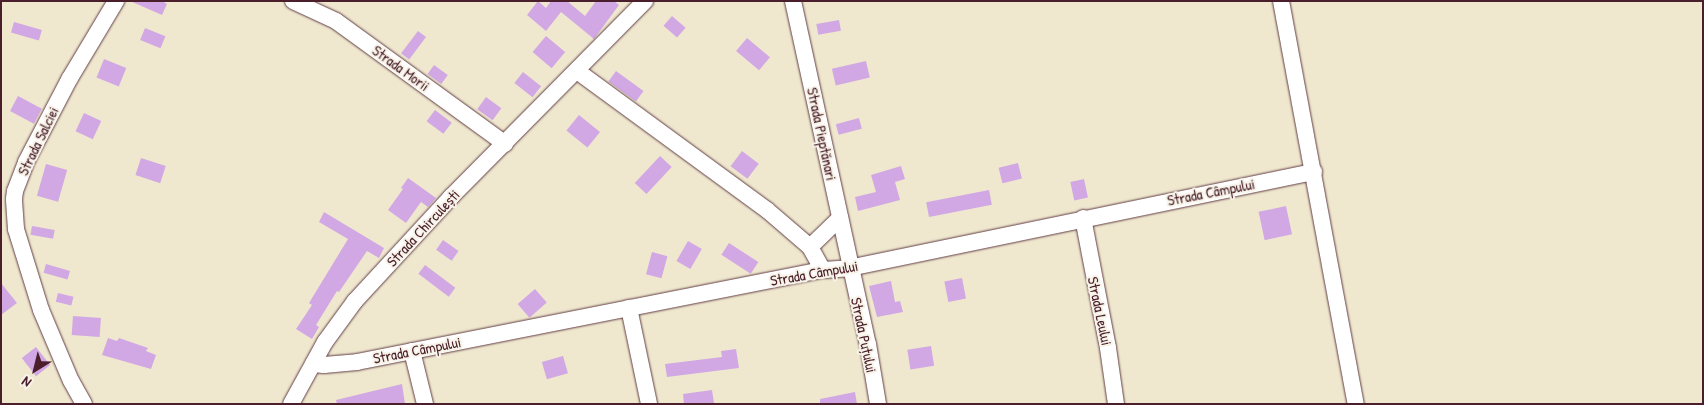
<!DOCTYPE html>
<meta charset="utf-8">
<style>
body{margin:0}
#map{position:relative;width:1704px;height:405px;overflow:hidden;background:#efe8cf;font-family:"Patrick Hand",sans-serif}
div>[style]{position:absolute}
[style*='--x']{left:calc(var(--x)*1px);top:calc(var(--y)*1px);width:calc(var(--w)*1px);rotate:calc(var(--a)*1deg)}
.building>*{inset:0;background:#d1a8e4;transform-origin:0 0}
.roads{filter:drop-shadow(0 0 1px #633d44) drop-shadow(0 0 1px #633d44)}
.minor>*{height:16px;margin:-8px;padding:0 8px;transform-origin:8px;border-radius:8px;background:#fff}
span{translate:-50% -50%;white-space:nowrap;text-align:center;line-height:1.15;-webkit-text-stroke:4px #f7f3e8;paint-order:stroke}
.street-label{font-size:15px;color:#4a1f2b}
.frame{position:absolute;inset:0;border:2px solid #4a1f2b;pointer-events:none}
.north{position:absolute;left:10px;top:345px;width:50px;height:50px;-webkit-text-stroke:4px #f7f3e8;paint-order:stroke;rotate:216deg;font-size:14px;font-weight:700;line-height:20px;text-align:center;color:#4a1f2b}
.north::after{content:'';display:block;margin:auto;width:18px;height:22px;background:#4a1f2b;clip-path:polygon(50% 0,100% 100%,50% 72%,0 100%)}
</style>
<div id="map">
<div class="building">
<div style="clip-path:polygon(130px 1px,162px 1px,167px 4px,162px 15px)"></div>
<div style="clip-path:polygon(538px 1px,546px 8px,551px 1px,567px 1px,585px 16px,596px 1px,614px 1px,619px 5px,594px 39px,561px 12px,546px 31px,527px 15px)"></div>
<div style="left:672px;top:16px;width:18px;height:13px;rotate:41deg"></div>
<div style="left:839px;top:20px;width:11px;height:23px;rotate:80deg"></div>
<div style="left:14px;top:22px;width:29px;height:11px;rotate:16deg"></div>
<div style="left:145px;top:28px;width:22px;height:13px;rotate:22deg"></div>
<div style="left:418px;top:31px;width:10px;height:28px;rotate:37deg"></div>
<div style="left:546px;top:36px;width:25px;height:21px;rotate:40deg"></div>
<div style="left:747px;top:38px;width:30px;height:17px;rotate:40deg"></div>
<div style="left:104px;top:59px;width:24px;height:20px;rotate:22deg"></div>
<div style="left:866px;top:61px;width:17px;height:35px;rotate:77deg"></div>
<div style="left:434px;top:65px;width:17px;height:11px;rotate:36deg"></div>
<div style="left:616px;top:71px;width:34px;height:13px;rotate:36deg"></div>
<div style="left:523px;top:72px;width:23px;height:14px;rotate:38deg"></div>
<div style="left:18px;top:96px;width:27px;height:17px;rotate:28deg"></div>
<div style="left:486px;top:97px;width:19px;height:15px;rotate:36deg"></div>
<div style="left:435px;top:110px;width:21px;height:14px;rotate:37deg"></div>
<div style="left:84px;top:113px;width:19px;height:20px;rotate:25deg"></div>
<div style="left:579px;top:115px;width:27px;height:20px;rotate:39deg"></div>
<div style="left:859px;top:118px;width:11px;height:24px;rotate:75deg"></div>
<div style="left:742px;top:151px;width:21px;height:19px;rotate:37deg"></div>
<div style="left:660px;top:156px;width:16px;height:37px;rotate:43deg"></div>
<div style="left:141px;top:158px;width:26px;height:18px;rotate:18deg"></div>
<div style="left:1018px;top:163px;width:16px;height:20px;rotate:76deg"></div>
<div style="left:46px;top:164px;width:22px;height:33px;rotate:16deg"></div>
<div style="clip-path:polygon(901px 166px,905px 179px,895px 182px,900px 200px,858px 211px,855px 197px,876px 192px,871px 175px)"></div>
<div style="clip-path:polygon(408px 178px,436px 198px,428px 207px,421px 202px,406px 223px,388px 210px,403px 189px,401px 188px)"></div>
<div style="left:1084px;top:179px;width:19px;height:14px;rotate:78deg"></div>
<div style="left:989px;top:190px;width:15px;height:64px;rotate:79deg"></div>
<div style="left:1286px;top:206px;width:29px;height:28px;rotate:78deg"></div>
<div style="clip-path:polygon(324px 212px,384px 248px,379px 258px,367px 251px,339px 292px,337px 291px,316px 325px,319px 327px,312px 339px,296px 329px,312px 305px,309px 303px,348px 239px,319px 222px)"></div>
<div style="left:32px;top:226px;width:23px;height:9px;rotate:10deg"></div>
<div style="left:443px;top:240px;width:19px;height:12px;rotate:35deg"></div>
<div style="left:688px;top:241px;width:16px;height:23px;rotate:30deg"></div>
<div style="left:729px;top:243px;width:35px;height:14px;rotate:33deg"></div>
<div style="left:652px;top:252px;width:16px;height:23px;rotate:15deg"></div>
<div style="left:46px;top:264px;width:25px;height:9px;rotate:16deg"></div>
<div style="left:425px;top:265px;width:38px;height:11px;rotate:37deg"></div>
<div style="left:962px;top:278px;width:21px;height:18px;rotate:79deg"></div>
<div style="clip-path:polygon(891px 281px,895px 302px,900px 301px,903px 312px,877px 317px,869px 286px)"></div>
<div style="clip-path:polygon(1px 283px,17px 303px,1px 315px)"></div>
<div style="left:535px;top:289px;width:18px;height:23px;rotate:49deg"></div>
<div style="left:58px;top:293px;width:16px;height:9px;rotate:14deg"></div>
<div style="left:73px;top:316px;width:28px;height:19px;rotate:4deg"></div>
<div style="clip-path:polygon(108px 338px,117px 341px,119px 338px,148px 348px,146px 351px,156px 355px,151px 369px,102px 355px)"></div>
<div style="left:931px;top:346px;width:20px;height:24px;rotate:81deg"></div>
<div style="left:36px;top:347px;width:23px;height:18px;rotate:52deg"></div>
<div style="clip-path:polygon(736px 349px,739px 368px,667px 377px,665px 364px,722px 357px,721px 351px)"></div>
<div style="left:563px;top:356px;width:18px;height:22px;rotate:74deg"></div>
<div style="clip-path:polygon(402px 384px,405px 404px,337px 404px,336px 400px)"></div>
<div style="clip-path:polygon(712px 390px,714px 403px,684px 404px,683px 394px)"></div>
<div style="clip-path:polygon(855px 392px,857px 404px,820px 404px,820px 399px)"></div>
</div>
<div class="roads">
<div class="minor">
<div style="--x:293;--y:1;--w:47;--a:24.9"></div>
<div style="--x:336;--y:21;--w:209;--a:36"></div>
<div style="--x:793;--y:1;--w:351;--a:77.7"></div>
<div style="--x:868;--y:344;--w:61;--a:80.5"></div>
<div style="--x:1281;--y:1;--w:410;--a:79.5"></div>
<div style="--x:577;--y:71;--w:235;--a:36.2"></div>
<div style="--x:767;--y:210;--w:57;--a:40.7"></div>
<div style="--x:810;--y:247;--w:26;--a:61"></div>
<div style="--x:1083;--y:218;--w:132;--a:79.1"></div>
<div style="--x:1108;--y:348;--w:57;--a:81.9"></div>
<div style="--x:810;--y:247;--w:42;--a:-44"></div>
<div style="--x:629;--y:308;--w:98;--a:78.2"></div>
<div style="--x:412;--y:351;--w:55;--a:76.2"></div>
<div style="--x:313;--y:364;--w:11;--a:5"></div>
<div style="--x:324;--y:365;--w:33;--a:-5"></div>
<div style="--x:357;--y:362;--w:475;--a:-11.2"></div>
<div style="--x:823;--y:270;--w:26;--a:-4"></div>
<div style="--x:849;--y:268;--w:475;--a:-11.7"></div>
<div style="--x:84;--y:404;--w:26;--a:-119"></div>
<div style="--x:71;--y:381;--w:77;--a:-112.9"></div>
<div style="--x:41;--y:310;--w:85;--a:-107.2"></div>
<div style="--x:16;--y:229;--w:30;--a:-94"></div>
<div style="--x:14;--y:199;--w:8;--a:-83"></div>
<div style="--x:15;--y:191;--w:31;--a:-69"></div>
<div style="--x:26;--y:162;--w:95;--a:-62.4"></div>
<div style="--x:70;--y:78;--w:90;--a:-59.1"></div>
<div style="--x:291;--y:404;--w:71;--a:-61.3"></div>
<div style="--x:325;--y:342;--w:51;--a:-53.8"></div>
<div style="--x:355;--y:301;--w:142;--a:-47.3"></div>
<div style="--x:451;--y:197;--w:276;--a:-45.3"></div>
</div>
</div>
<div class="street-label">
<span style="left:401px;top:68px;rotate:36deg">Strada Morii</span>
<span style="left:822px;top:134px;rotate:78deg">Strada Pieptănari</span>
<span style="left:38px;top:141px;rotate:-64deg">Strada Salciei</span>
<span style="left:1211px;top:192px;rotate:-11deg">Strada Câmpului</span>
<span style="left:423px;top:228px;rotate:-47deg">Strada Chirculești</span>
<span style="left:814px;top:273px;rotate:-10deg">Strada Câmpului</span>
<span style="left:1100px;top:311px;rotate:78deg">Strada Leului</span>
<span style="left:864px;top:335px;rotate:78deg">Strada Puțului</span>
<span style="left:417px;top:350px;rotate:-11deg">Strada Câmpului</span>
</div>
<div class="frame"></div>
<div class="north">N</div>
</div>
